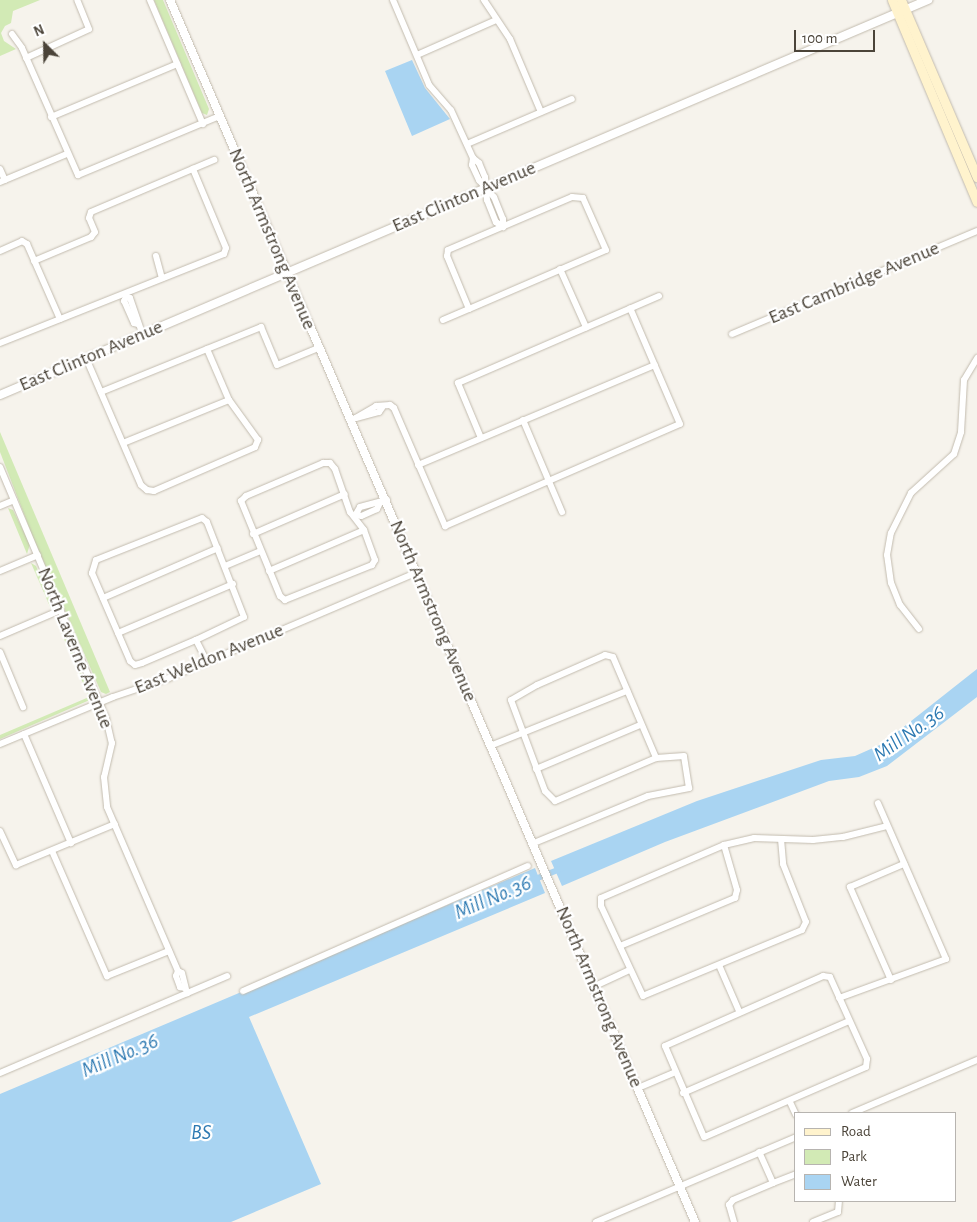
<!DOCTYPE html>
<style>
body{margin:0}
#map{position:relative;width:977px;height:1222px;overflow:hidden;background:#f6f3ec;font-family:"Alegreya Sans",sans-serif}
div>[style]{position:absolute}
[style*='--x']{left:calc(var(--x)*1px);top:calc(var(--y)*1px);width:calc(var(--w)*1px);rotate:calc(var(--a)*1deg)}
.green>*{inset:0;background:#d2eab5}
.water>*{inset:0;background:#a9d4f2}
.canal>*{height:5.5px;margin:-2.75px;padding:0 2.75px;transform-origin:2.75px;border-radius:2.75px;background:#a9d4f2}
.roads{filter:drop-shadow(0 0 1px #c2bbae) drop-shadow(0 0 1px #c2bbae)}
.minor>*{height:6px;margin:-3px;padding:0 3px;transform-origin:3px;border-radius:3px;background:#fff}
.tertiary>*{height:8px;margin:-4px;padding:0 4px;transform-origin:4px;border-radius:4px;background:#fff}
.secondary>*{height:9px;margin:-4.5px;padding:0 4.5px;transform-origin:4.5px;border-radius:4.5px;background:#fff3cd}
span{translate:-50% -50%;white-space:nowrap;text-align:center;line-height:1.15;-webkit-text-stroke:4.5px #fff;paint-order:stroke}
.street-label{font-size:20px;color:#4b4439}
.water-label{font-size:21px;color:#2e7ab2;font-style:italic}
.legend{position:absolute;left:794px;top:1112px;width:162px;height:90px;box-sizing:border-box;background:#fff;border:1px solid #b7b4b0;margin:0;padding:6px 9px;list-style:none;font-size:15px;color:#4b4439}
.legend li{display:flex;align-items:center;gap:10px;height:25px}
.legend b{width:25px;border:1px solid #b7b4b0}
.north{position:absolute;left:20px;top:20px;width:50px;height:50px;-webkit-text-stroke:4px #fff;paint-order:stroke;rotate:337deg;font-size:14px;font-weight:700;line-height:20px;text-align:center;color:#4b4439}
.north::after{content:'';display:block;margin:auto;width:18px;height:22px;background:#4b4439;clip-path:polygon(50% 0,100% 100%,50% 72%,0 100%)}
.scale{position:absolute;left:794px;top:30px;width:81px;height:22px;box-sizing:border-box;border:2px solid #4b4439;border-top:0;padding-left:6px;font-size:15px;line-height:18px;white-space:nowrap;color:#4b4439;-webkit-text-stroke:4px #fff;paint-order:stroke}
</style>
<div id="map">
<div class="green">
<div style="clip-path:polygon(0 0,40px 0,13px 11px,11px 23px,5px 26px,1px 33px,4px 41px,16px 49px,0 56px)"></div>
<div style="clip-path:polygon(154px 0,163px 0,209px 109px,207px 115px,202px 113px)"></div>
<div style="clip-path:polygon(0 432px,110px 692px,106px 694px,101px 692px,32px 535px,0 452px)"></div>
<div style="clip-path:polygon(8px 508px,13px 510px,30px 544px,27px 554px)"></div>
<div style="clip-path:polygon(31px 563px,36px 566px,52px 603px,51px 609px)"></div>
<div style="clip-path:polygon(55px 618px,60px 621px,92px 699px,0 739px,0 735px,89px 697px)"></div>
</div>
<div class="water">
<div style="clip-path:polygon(412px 60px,425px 88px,450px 119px,412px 136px,385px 71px)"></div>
<div style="clip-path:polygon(977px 669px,977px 697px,887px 766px,859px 777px,829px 781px,665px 842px,562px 886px,551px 861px,697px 801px,821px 760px,855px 756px,882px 744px)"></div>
<div style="clip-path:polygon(535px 868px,545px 893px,249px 1017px,321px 1184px,231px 1222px,0 1222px,0 1094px)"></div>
</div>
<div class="canal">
<div style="--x:533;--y:880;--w:31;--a:-22"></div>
</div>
<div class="roads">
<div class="minor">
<div style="--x:150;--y:0;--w:135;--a:66.9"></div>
<div style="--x:393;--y:0;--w:92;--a:67"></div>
<div style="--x:429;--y:85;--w:33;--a:49"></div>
<div style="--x:451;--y:110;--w:53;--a:65.4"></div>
<div style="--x:473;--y:158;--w:8;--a:40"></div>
<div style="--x:479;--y:163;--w:15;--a:67"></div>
<div style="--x:485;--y:177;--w:23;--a:85"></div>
<div style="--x:487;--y:200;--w:24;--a:68"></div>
<div style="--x:496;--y:222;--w:9;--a:36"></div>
<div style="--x:484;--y:0;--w:47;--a:56.3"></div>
<div style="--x:510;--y:39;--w:79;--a:67"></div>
<div style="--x:12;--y:34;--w:17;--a:54"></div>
<div style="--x:22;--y:48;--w:139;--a:66.2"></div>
<div style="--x:78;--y:175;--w:154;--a:-22.6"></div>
<div style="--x:417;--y:55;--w:86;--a:-23.9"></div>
<div style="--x:26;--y:58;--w:69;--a:-24.7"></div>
<div style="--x:89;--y:29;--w:31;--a:-112"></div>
<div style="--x:51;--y:117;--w:137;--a:-22.8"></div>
<div style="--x:467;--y:144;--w:114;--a:-23.2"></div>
<div style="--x:473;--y:158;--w:7;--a:98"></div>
<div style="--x:472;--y:165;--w:17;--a:65"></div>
<div style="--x:479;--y:180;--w:23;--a:49"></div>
<div style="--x:494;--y:197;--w:24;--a:68"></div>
<div style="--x:503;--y:219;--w:8;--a:90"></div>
<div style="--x:0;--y:169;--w:12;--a:66"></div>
<div style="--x:0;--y:182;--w:73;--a:-22.7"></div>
<div style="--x:0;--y:251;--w:24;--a:-24"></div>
<div style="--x:22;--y:241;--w:6;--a:31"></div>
<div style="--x:27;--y:244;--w:82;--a:66.3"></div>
<div style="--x:156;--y:256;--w:23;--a:75"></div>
<div style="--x:34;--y:261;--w:62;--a:-22.8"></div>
<div style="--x:91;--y:237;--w:6;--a:-51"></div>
<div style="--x:95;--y:232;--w:15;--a:-113"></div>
<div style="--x:89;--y:218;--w:6;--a:-72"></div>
<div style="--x:91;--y:212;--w:134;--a:-22.9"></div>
<div style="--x:560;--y:269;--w:64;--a:65.9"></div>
<div style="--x:443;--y:320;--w:28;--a:-23"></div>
<div style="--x:469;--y:309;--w:149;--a:-23.3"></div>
<div style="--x:606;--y:250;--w:57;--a:-113.9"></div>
<div style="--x:583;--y:198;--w:11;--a:-175"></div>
<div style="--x:572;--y:197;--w:135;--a:156.9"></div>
<div style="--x:448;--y:250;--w:6;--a:99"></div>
<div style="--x:447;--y:256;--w:57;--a:67.5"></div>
<div style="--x:138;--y:324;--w:4;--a:-166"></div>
<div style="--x:134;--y:323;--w:24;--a:-114"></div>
<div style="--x:124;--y:301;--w:4;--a:-63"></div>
<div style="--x:126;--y:297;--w:4;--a:14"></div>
<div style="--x:130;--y:298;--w:39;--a:71"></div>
<div style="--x:732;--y:334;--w:266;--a:-22.8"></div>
<div style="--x:0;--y:343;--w:241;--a:-21.7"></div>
<div style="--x:224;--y:254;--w:6;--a:-72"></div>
<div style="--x:226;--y:248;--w:86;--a:-112.7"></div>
<div style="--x:207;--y:349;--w:56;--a:66.7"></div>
<div style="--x:86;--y:358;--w:138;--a:66.6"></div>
<div style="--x:141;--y:485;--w:8;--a:40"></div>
<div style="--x:147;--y:490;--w:7;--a:8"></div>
<div style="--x:154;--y:491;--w:110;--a:-23.5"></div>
<div style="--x:255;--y:447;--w:8;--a:-67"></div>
<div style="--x:258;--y:440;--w:49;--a:-125.9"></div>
<div style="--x:229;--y:400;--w:114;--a:157.9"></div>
<div style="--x:101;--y:392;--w:173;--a:-22.1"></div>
<div style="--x:261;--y:327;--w:41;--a:67.2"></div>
<div style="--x:277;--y:365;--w:44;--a:-22.5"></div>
<div style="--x:356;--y:418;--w:24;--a:-15"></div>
<div style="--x:379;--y:412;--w:5;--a:-53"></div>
<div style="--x:352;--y:420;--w:28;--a:-30"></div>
<div style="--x:376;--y:406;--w:14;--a:-4"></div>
<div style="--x:390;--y:405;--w:5;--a:37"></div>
<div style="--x:394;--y:408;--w:129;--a:66.6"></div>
<div style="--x:445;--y:526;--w:256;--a:-23.5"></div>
<div style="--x:680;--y:424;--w:126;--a:-113.3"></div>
<div style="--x:523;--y:420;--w:100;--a:67"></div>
<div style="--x:481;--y:438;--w:60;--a:-112.7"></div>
<div style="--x:458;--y:383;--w:219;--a:-23.4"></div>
<div style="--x:323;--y:463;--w:7;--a:0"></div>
<div style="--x:330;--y:463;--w:8;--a:50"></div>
<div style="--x:335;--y:469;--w:46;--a:70.8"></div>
<div style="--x:350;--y:512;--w:23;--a:52"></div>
<div style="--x:364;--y:530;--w:32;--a:70"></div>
<div style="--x:375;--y:560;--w:6;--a:121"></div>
<div style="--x:372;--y:565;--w:94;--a:158.1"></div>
<div style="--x:285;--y:600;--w:6;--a:-141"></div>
<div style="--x:280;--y:596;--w:103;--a:-112.3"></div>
<div style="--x:241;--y:501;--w:7;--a:-45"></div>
<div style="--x:246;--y:496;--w:84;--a:-23.2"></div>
<div style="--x:418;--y:465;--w:257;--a:-22.9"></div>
<div style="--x:0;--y:467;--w:272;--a:67.1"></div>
<div style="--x:106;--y:718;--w:26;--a:77"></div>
<div style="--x:112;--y:743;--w:35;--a:103"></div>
<div style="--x:104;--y:777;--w:30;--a:84"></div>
<div style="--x:107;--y:807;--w:179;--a:66.6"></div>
<div style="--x:178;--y:971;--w:4;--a:27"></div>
<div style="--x:182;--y:973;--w:21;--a:76"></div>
<div style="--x:380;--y:503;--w:7;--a:117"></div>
<div style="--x:377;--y:509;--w:17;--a:156"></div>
<div style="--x:361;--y:516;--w:5;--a:-158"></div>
<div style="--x:356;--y:514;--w:8;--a:-60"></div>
<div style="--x:360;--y:507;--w:28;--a:-15"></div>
<div style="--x:0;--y:506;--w:15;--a:-23"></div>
<div style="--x:253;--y:534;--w:100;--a:-23.5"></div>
<div style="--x:225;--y:566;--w:38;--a:-23"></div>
<div style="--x:0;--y:571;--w:41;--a:-22.8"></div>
<div style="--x:269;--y:571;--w:103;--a:-23.3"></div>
<div style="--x:103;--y:598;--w:125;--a:-23.5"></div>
<div style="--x:919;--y:629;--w:31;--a:-128"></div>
<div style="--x:900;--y:605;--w:24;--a:-112"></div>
<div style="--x:891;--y:583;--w:28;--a:-98"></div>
<div style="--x:887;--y:555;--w:22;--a:-80"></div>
<div style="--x:891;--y:533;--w:45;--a:-63.4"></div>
<div style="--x:911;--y:493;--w:58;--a:-42.2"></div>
<div style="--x:954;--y:454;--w:23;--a:-72"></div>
<div style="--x:961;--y:432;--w:52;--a:-86.7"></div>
<div style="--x:964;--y:380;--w:26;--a:-59"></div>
<div style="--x:118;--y:633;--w:125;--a:-23.1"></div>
<div style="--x:0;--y:636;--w:66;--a:-23.1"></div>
<div style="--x:196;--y:640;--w:53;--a:-25.6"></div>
<div style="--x:244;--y:617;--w:102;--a:-111.3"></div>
<div style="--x:207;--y:522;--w:6;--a:-141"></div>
<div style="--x:202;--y:518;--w:114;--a:158.4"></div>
<div style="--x:96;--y:560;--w:14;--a:107"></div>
<div style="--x:92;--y:573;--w:96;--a:66.6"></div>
<div style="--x:130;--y:661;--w:6;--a:39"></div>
<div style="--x:135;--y:665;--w:7;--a:-16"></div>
<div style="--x:142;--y:663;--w:59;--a:-23.1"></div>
<div style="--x:196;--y:640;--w:25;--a:63"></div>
<div style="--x:0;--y:652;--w:60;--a:67.3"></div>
<div style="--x:605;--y:655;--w:8;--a:14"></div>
<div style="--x:613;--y:657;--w:110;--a:66.9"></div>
<div style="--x:656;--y:758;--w:110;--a:156.9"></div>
<div style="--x:555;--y:801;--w:14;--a:-135"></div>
<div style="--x:545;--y:791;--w:97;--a:-110.5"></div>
<div style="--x:511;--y:700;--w:30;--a:-30"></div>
<div style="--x:537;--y:685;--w:74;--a:-23.8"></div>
<div style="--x:24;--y:734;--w:119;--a:66.7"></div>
<div style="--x:0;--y:744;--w:122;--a:-22.6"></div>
<div style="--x:113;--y:697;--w:59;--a:-18.7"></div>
<div style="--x:169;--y:678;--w:270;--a:-23.1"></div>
<div style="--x:490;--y:746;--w:148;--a:-21.9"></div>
<div style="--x:536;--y:769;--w:113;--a:-22.9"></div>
<div style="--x:0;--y:831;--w:38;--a:65"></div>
<div style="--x:16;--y:865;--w:107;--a:-22.5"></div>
<div style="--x:781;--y:839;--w:25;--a:85"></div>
<div style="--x:783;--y:864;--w:62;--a:68.4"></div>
<div style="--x:806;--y:922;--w:9;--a:117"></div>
<div style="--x:802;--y:930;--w:172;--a:157.5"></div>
<div style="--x:643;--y:996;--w:99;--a:-115"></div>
<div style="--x:601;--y:906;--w:8;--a:-90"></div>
<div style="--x:601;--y:898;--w:134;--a:-23.3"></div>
<div style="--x:724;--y:845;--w:31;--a:-13"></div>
<div style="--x:754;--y:838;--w:59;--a:1.9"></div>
<div style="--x:813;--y:840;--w:30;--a:-6"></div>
<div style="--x:843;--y:837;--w:45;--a:-14"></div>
<div style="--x:534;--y:843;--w:123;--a:-22.4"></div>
<div style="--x:648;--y:796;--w:42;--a:-11"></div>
<div style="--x:689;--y:788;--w:32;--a:-99"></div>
<div style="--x:684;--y:756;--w:28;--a:176"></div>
<div style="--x:52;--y:851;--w:137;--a:66.3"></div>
<div style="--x:107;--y:976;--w:67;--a:-22"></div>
<div style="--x:620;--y:946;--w:125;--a:-22.7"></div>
<div style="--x:735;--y:898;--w:8;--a:-76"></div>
<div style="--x:737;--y:890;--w:47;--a:-106.1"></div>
<div style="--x:719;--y:965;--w:50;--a:66.5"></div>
<div style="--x:178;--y:971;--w:5;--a:112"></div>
<div style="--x:176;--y:976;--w:12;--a:70"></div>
<div style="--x:180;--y:987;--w:5;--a:11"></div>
<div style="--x:823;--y:976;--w:7;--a:8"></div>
<div style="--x:830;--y:977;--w:90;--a:65.7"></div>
<div style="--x:867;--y:1059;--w:8;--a:97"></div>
<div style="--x:866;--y:1067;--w:176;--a:156.6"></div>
<div style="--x:704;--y:1137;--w:99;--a:-113.2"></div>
<div style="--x:665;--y:1046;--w:173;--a:-23.9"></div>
<div style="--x:891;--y:980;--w:102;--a:-113.8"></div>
<div style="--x:850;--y:887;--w:59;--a:-23.1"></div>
<div style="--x:595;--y:986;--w:38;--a:-25"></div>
<div style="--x:243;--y:991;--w:311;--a:-23.7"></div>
<div style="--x:839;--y:998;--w:114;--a:-20"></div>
<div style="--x:946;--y:959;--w:170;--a:-113.6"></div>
<div style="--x:0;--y:1073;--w:247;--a:-23.1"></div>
<div style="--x:638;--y:1088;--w:39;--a:-23"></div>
<div style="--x:683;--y:1093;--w:181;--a:-23.4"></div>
<div style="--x:790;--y:1102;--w:14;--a:65"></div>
<div style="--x:852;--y:1113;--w:136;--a:-23"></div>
<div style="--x:773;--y:1183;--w:25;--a:-21"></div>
<div style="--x:596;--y:1222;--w:217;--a:-23"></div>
<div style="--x:734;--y:1222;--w:18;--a:-106"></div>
<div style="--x:729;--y:1205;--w:6;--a:-51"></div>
<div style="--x:733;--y:1200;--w:43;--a:-23"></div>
<div style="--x:773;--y:1183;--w:34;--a:-114"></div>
<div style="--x:813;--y:1222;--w:27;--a:-22"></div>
<div style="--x:838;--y:1212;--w:11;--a:-85"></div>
</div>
<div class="tertiary">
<div style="--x:170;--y:0;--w:1330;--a:66.75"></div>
<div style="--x:0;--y:395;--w:1009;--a:-23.06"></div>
</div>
<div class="secondary">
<div style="--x:892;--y:0;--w:219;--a:67.2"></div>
<div style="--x:901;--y:0;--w:193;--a:66.8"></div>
</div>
</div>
<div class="street-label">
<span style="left:464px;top:197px;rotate:-23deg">East Clinton Avenue</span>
<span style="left:272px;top:239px;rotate:67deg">North Armstrong Avenue</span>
<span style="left:854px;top:283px;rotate:-23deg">East Cambridge Avenue</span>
<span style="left:91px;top:356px;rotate:-23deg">East Clinton Avenue</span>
<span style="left:433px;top:611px;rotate:67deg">North Armstrong Avenue</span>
<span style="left:75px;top:648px;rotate:68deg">North Laverne Avenue</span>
<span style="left:209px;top:659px;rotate:-22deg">East Weldon Avenue</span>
<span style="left:599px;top:997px;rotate:67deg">North Armstrong Avenue</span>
</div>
<div class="water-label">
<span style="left:909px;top:734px;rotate:-35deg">Mill No. 36</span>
<span style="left:493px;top:898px;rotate:-23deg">Mill No. 36</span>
<span style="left:120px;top:1056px;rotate:-23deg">Mill No. 36</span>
<span style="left:201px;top:1133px">BS</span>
</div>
<ul class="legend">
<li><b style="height:6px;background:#fff3cd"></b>Road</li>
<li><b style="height:14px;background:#d2eab5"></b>Park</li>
<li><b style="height:14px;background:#a9d4f2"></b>Water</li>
</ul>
<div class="north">N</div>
<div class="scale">100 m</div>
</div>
